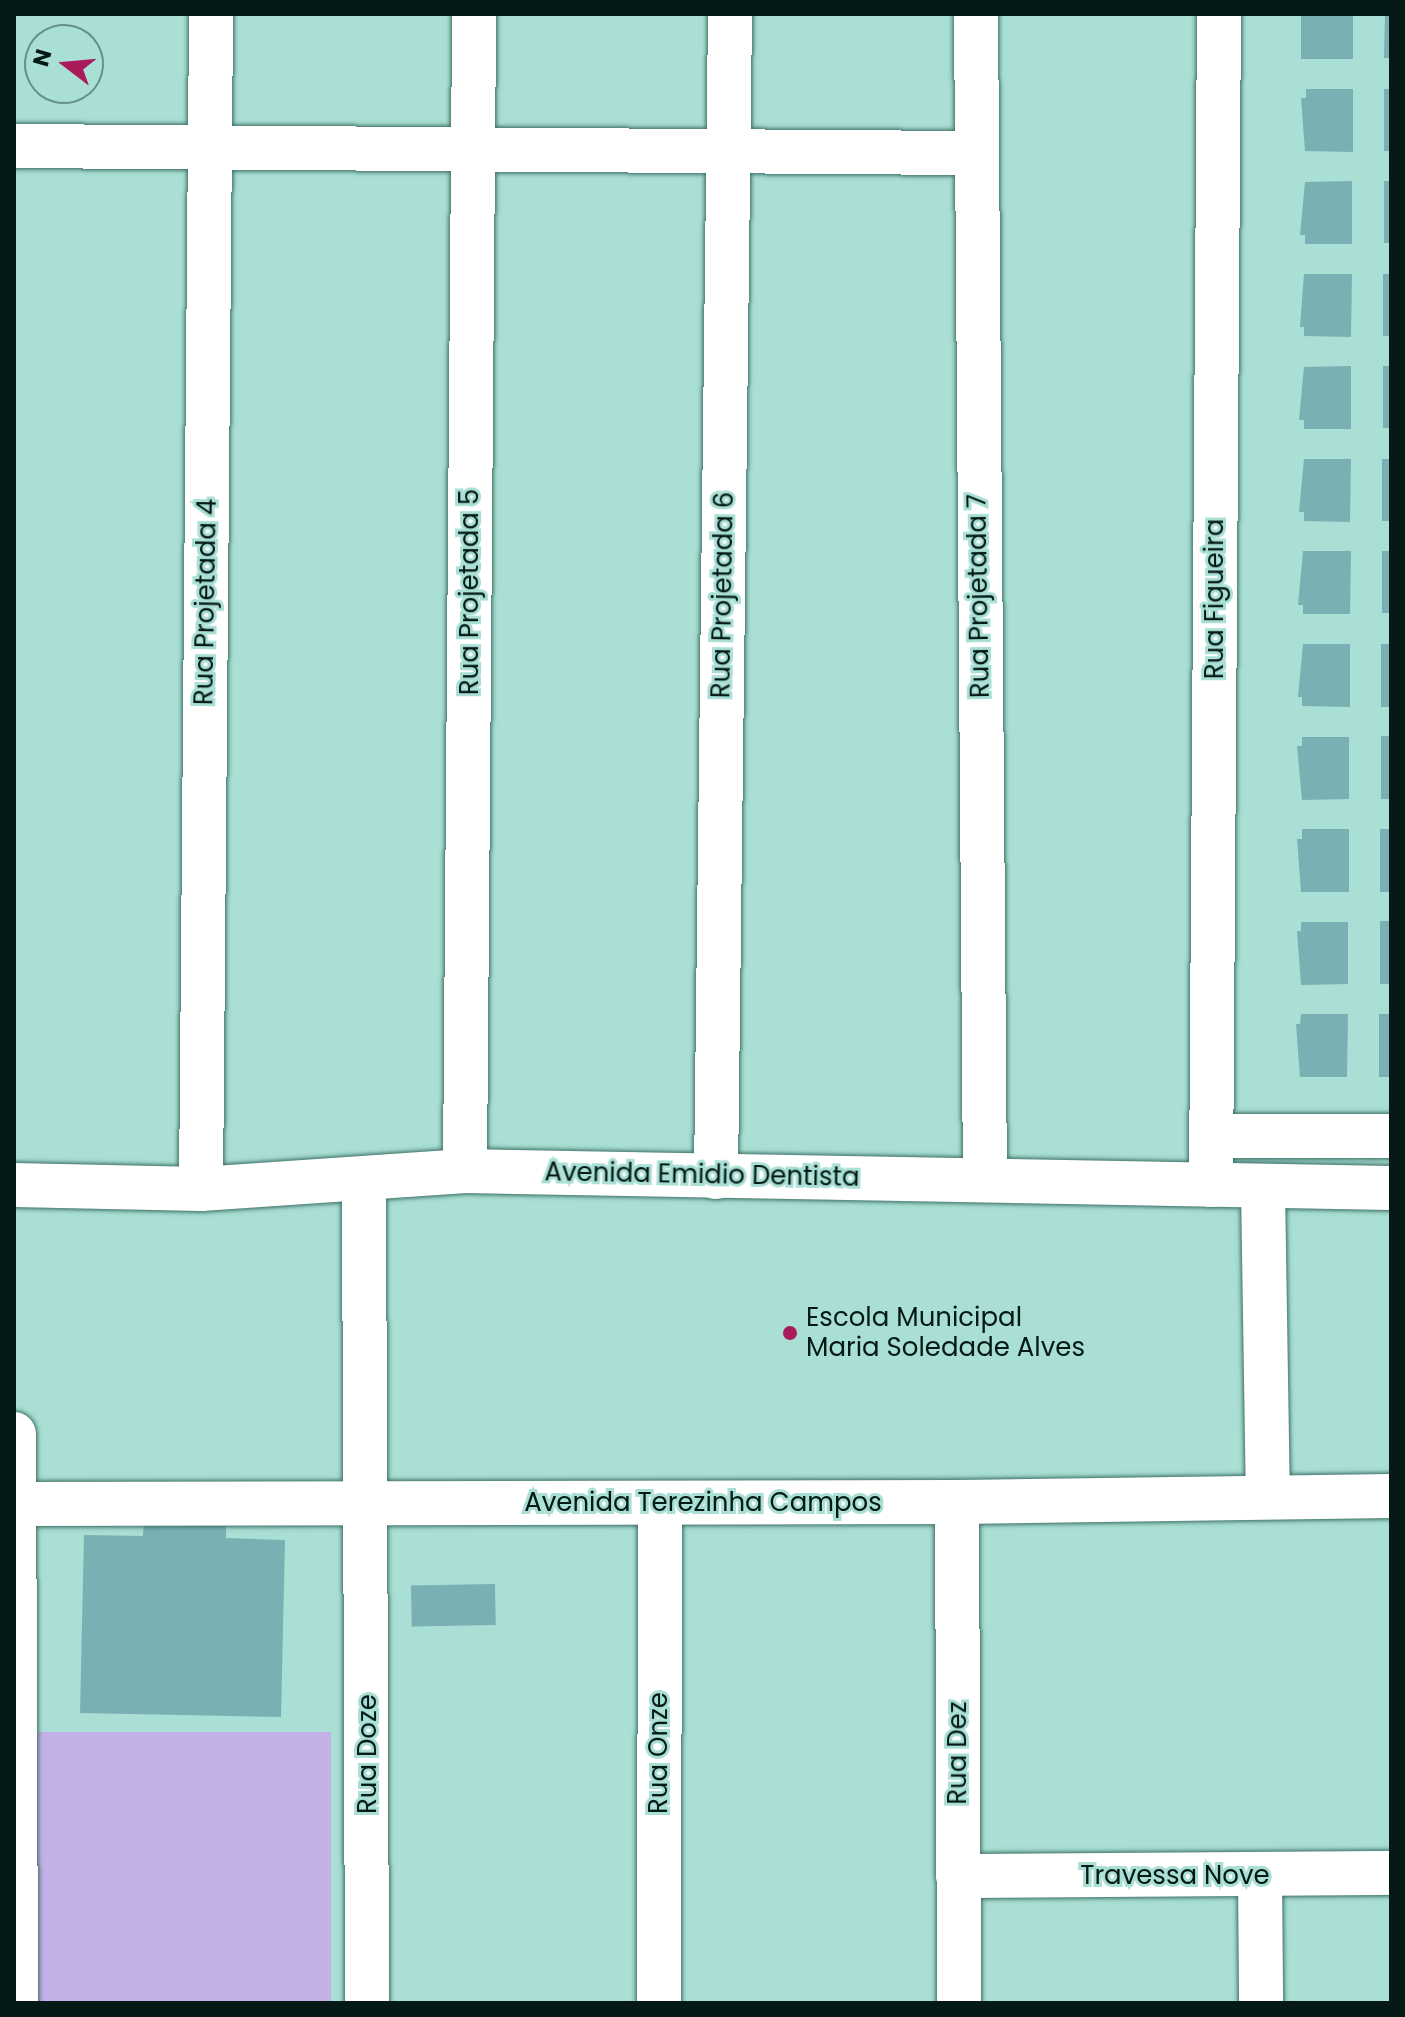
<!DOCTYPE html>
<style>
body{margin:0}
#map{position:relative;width:1405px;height:2017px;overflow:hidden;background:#a9dfd4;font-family:Poppins,sans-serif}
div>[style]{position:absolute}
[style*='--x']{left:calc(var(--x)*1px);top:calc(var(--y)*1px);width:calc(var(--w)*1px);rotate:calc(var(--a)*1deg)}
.green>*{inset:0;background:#c3b0e6;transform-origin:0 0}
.building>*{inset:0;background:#79b0b3;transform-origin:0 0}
.roads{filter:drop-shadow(0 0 2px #3e7167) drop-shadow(0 0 2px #3e7167)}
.minor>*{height:44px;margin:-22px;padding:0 22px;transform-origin:22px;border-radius:22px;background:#fff}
.dots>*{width:22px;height:22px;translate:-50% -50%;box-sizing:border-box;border:4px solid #a9dfd4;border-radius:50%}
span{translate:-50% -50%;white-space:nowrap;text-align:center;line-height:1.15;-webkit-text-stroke:6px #a9dfd4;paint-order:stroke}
.street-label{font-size:26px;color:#051a17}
.poi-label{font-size:26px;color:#051a17}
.left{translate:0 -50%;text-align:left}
.frame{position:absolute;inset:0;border:16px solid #051a17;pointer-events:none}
.north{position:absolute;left:24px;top:24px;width:80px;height:80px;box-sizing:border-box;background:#a9dfd4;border:2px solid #679088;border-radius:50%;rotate:286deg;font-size:22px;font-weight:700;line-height:32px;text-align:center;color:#051a17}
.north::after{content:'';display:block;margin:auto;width:28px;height:36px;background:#a91b5a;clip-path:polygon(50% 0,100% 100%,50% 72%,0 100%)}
</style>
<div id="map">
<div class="green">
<div style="left:37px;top:1732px;width:294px;height:271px"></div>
</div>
<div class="building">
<div style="left:1301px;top:14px;width:52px;height:45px"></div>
<div style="clip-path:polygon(1385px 14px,1391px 14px,1391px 58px,1384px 58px)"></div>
<div style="clip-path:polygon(1306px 89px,1353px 89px,1353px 152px,1305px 151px,1301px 98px,1306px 98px)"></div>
<div style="left:1384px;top:89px;width:7px;height:62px"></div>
<div style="clip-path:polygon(1352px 181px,1352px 244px,1305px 244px,1305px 235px,1300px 235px,1305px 182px)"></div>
<div style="left:1384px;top:181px;width:7px;height:62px"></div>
<div style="clip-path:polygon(1304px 274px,1352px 274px,1351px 337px,1304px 336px,1304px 327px,1300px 327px)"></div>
<div style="left:1383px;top:274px;width:8px;height:62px"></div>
<div style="clip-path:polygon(1351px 366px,1351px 429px,1304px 429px,1304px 420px,1299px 420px,1304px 367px)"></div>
<div style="left:1383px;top:366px;width:8px;height:62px"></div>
<div style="clip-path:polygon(1304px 459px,1351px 459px,1350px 522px,1304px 521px,1304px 512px,1299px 512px)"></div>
<div style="left:1382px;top:459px;width:9px;height:62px"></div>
<div style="clip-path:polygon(1303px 551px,1351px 551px,1350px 614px,1303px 614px,1303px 605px,1298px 605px)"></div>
<div style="left:1382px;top:551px;width:9px;height:62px"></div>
<div style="clip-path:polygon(1303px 644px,1350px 644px,1350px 707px,1302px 706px,1302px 697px,1298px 697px)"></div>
<div style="left:1381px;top:644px;width:10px;height:63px"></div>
<div style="left:1381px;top:736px;width:10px;height:63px"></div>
<div style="clip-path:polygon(1302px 737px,1349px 737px,1349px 799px,1302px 800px,1297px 746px,1302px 746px)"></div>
<div style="clip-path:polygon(1302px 829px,1349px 829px,1349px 892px,1301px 892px,1297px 839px,1302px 839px)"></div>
<div style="left:1380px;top:829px;width:11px;height:63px"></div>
<div style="left:1380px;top:921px;width:11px;height:63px"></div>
<div style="clip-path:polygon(1301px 922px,1348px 922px,1348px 984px,1301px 985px,1297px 931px,1301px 931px)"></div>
<div style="clip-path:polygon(1301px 1014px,1348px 1014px,1347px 1077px,1300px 1077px,1296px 1024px,1300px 1024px)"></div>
<div style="left:1379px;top:1014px;width:12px;height:63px"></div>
<div style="clip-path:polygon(144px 1517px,226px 1519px,226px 1538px,285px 1540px,281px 1717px,80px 1713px,84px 1535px,143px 1536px)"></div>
<div style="left:495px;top:1584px;width:41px;height:84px;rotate:89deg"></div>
</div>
<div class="roads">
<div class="minor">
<div style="--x:976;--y:14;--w:1163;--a:89.56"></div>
<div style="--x:14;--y:146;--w:961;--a:0.42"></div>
<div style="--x:1211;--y:1136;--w:180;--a:0"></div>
<div style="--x:465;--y:1171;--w:1157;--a:-89.55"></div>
<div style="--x:716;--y:1177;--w:1163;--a:-89.31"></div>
<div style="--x:364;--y:1180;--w:823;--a:89.79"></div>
<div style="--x:14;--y:1185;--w:187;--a:1.2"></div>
<div style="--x:201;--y:1189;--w:265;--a:-3.9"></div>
<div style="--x:465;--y:1171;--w:926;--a:1.05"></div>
<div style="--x:1211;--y:1185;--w:1171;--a:-89.61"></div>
<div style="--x:1263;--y:1187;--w:309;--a:89.1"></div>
<div style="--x:201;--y:1189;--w:1175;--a:-89.51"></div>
<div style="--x:14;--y:1434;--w:569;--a:89.8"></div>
<div style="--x:957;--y:1502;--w:501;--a:89.77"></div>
<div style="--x:14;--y:1504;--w:943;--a:-0.12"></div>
<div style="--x:957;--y:1502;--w:434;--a:-0.8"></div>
<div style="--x:958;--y:1876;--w:433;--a:-0.4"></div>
<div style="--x:1260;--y:1876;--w:127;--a:89.5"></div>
<div style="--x:659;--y:2003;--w:500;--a:-89.89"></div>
</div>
</div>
<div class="dots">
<div style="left:790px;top:1333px;background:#a91b5a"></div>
</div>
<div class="street-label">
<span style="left:470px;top:592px;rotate:-90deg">Rua Projetada 5</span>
<span style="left:723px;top:595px;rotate:-89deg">Rua Projetada 6</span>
<span style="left:979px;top:596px;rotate:-91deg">Rua Projetada 7</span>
<span style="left:1215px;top:599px;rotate:-90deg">Rua Figueira</span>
<span style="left:206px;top:602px;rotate:-89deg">Rua Projetada 4</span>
<span style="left:702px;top:1175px;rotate:1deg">Avenida Emidio Dentista</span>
<span style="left:703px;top:1503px">Avenida Terezinha Campos</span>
<span style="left:659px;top:1753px;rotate:-90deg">Rua Onze</span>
<span style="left:958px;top:1753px;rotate:-90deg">Rua Dez</span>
<span style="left:368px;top:1754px;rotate:-90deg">Rua Doze</span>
<span style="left:1175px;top:1876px">Travessa Nove</span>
</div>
<div class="poi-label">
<span class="left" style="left:806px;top:1333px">Escola Municipal<br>Maria Soledade Alves</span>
</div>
<div class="frame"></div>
<div class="north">N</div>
</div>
